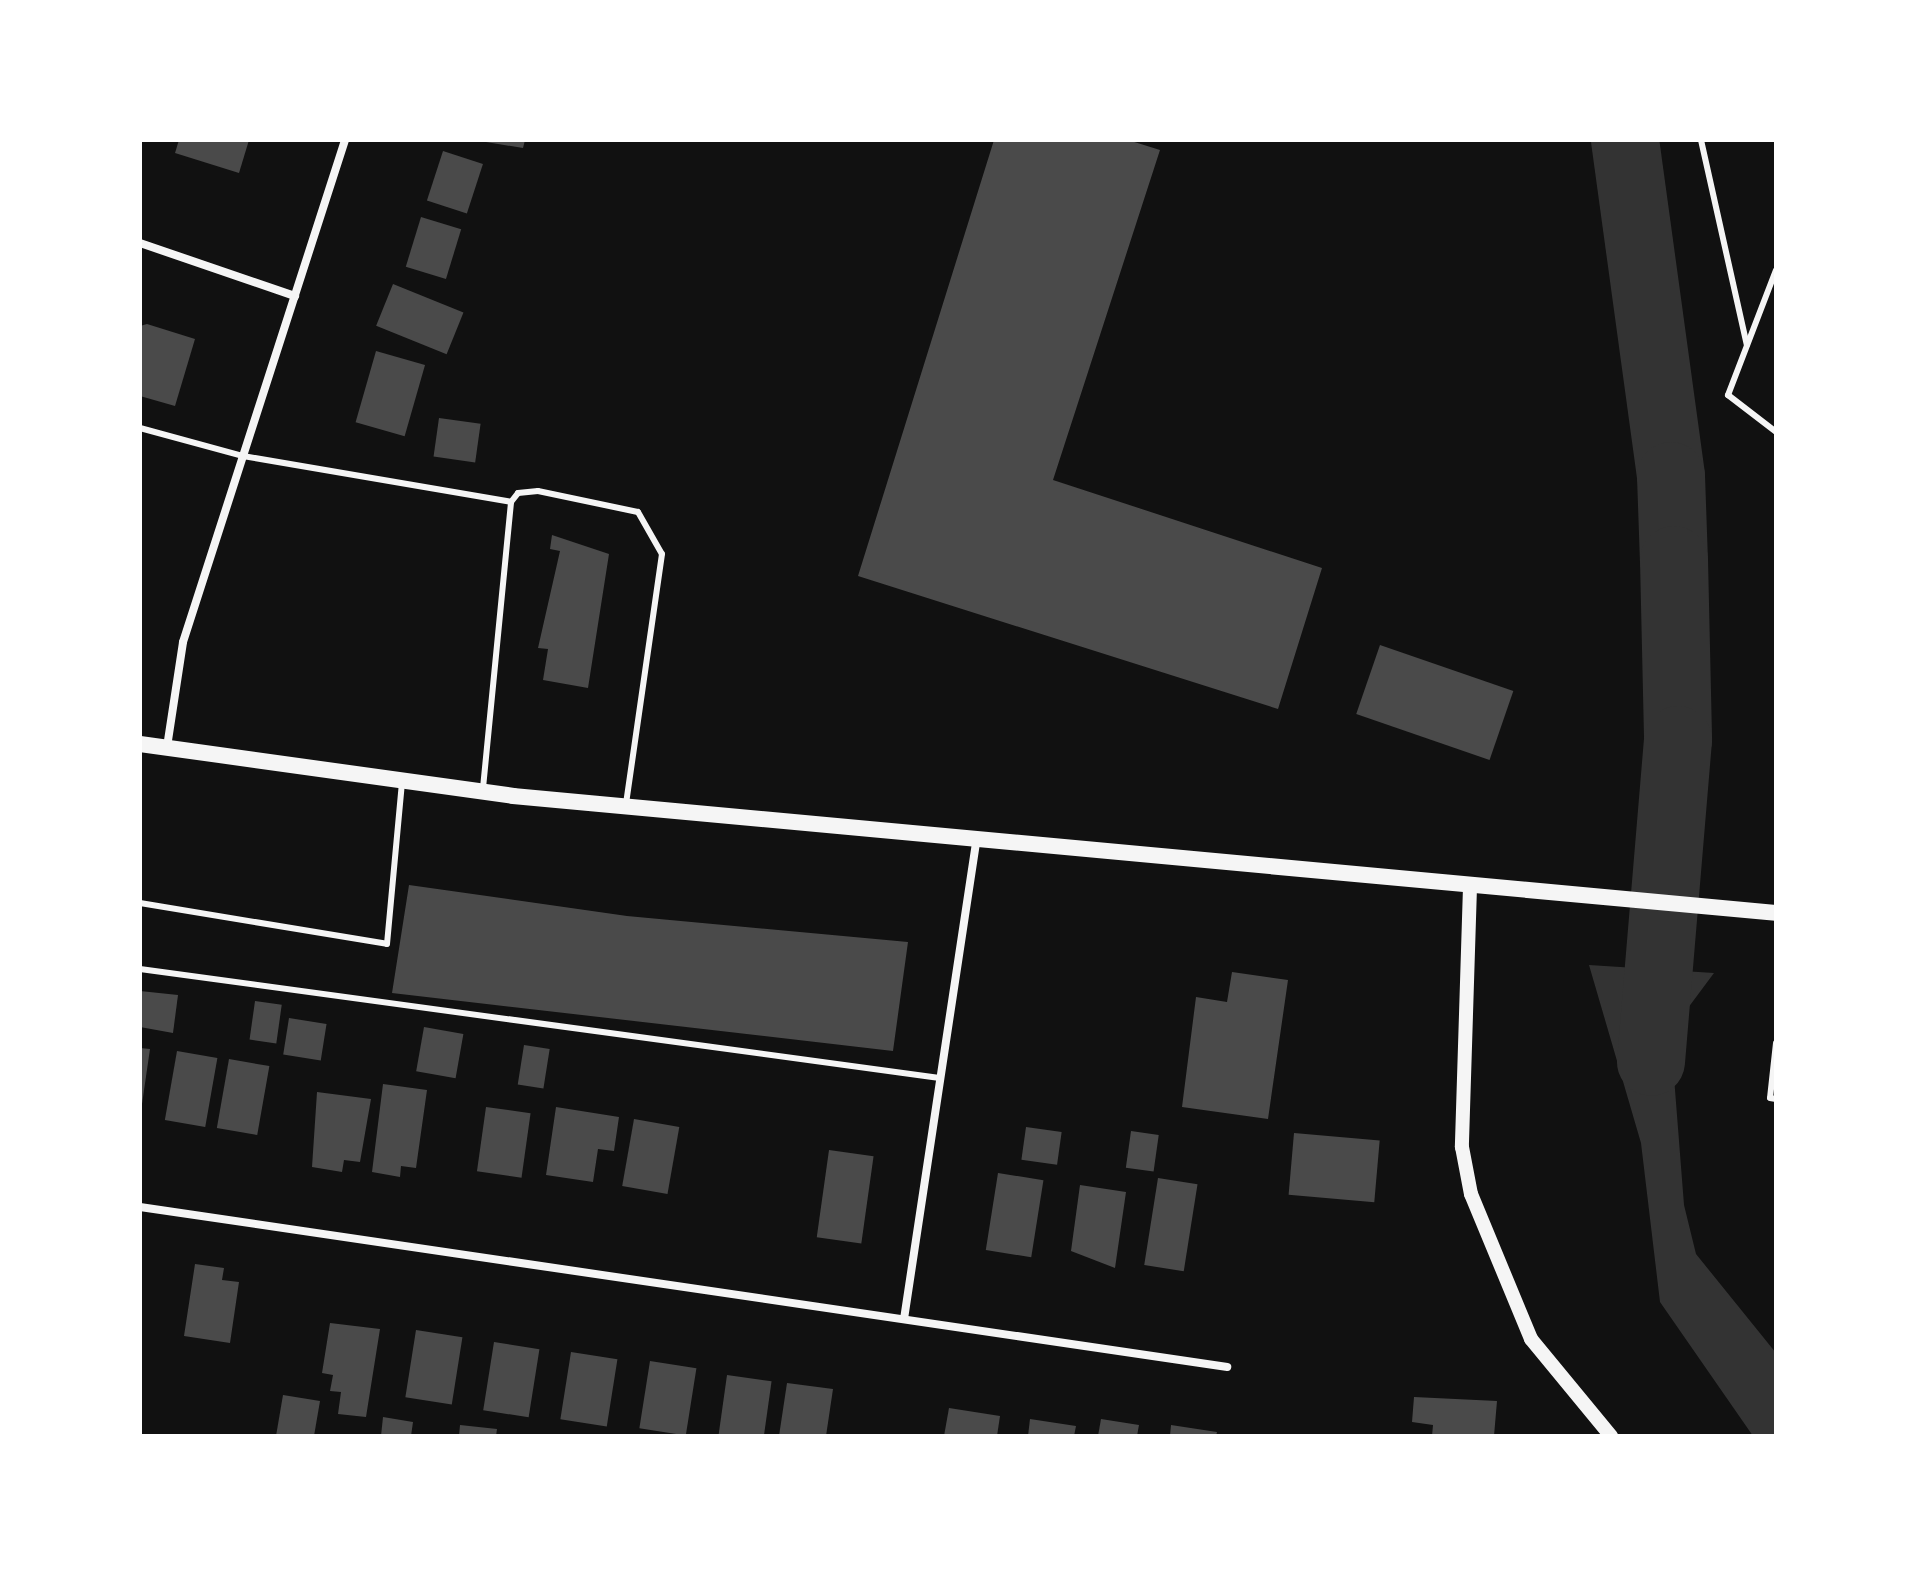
<!DOCTYPE html>
<style>
body{margin:0}
#map{position:relative;width:1916px;height:1576px;overflow:hidden;background:#111;font-family:Mulish,sans-serif}
div>[style]{position:absolute}
[style*='--x']{left:calc(var(--x)*1px);top:calc(var(--y)*1px);width:calc(var(--w)*1px);rotate:calc(var(--a)*1deg)}
.water>*{inset:0;background:#333}
.river>*{height:68px;margin:-34px;padding:0 34px;transform-origin:34px;border-radius:34px;background:#333}
.building>*{inset:0;background:#4a4a4a;transform-origin:0 0}
.service>*{height:6px;margin:-3px;padding:0 3px;transform-origin:3px;border-radius:3px;background:#f5f5f5}
.minor>*{height:8px;margin:-4px;padding:0 4px;transform-origin:4px;border-radius:4px;background:#f5f5f5}
.tertiary>*{height:14px;margin:-7px;padding:0 7px;transform-origin:7px;border-radius:7px;background:#f5f5f5}
.secondary>*{height:16px;margin:-8px;padding:0 8px;transform-origin:8px;border-radius:8px;background:#f5f5f5}
span{translate:-50% -50%;white-space:nowrap;text-align:center;line-height:1.15;-webkit-text-stroke:7px #fff;paint-order:stroke}
.frame{position:absolute;inset:0;border:142px solid #fff;pointer-events:none}
</style>
<div id="map">
<div class="water">
<div style="clip-path:polygon(1589px 965px,1714px 973px,1682px 1016px,1674px 1077px,1684px 1205px,1696px 1254px,1776px 1353px,1776px 1436px,1753px 1436px,1660px 1302px,1641px 1143px)"></div>
</div>
<div class="river">
<div style="--x:1625;--y:140;--w:339;--a:82.2"></div>
<div style="--x:1671;--y:476;--w:84;--a:88"></div>
<div style="--x:1674;--y:560;--w:180;--a:88.7"></div>
<div style="--x:1678;--y:740;--w:323;--a:94.8"></div>
</div>
<div class="building">
<div style="clip-path:polygon(179px 140px,249px 140px,239px 173px,175px 153px)"></div>
<div style="clip-path:polygon(500px 140px,525px 140px,523px 148px,480px 141px)"></div>
<div style="clip-path:polygon(994px 140px,1128px 140px,1160px 150px,1053px 480px,1322px 568px,1278px 709px,858px 576px)"></div>
<div style="left:443px;top:151px;width:42px;height:52px;rotate:18deg"></div>
<div style="left:421px;top:217px;width:42px;height:52px;rotate:17deg"></div>
<div style="left:393px;top:284px;width:76px;height:45px;rotate:22deg"></div>
<div style="clip-path:polygon(147px 324px,195px 339px,175px 406px,140px 396px,140px 326px)"></div>
<div style="left:376px;top:351px;width:51px;height:74px;rotate:16deg"></div>
<div style="left:439px;top:418px;width:42px;height:39px;rotate:8deg"></div>
<div style="clip-path:polygon(552px 535px,609px 554px,588px 688px,543px 680px,548px 649px,538px 648px,560px 551px,550px 549px)"></div>
<div style="left:1380px;top:645px;width:141px;height:73px;rotate:19deg"></div>
<div style="clip-path:polygon(409px 885px,627px 916px,908px 942px,893px 1051px,392px 993px)"></div>
<div style="clip-path:polygon(1232px 972px,1288px 980px,1268px 1119px,1182px 1107px,1196px 997px,1227px 1002px)"></div>
<div style="clip-path:polygon(140px 991px,178px 995px,173px 1033px,140px 1027px)"></div>
<div style="left:255px;top:1001px;width:27px;height:39px;rotate:8deg"></div>
<div style="left:289px;top:1018px;width:38px;height:37px;rotate:9deg"></div>
<div style="left:424px;top:1027px;width:40px;height:45px;rotate:10deg"></div>
<div style="left:524px;top:1045px;width:26px;height:40px;rotate:9deg"></div>
<div style="clip-path:polygon(140px 1048px,150px 1049px,142px 1104px,140px 1104px)"></div>
<div style="left:177px;top:1051px;width:41px;height:70px;rotate:10deg"></div>
<div style="left:229px;top:1059px;width:41px;height:70px;rotate:10deg"></div>
<div style="clip-path:polygon(383px 1084px,427px 1090px,416px 1168px,401px 1166px,400px 1177px,372px 1172px)"></div>
<div style="clip-path:polygon(317px 1092px,371px 1099px,360px 1162px,344px 1160px,342px 1172px,312px 1167px)"></div>
<div style="left:486px;top:1107px;width:45px;height:65px;rotate:8deg"></div>
<div style="clip-path:polygon(556px 1107px,619px 1117px,614px 1151px,598px 1149px,593px 1182px,546px 1175px)"></div>
<div style="left:634px;top:1119px;width:46px;height:68px;rotate:10deg"></div>
<div style="left:1026px;top:1127px;width:36px;height:33px;rotate:8deg"></div>
<div style="left:1131px;top:1131px;width:28px;height:37px;rotate:8deg"></div>
<div style="left:1294px;top:1133px;width:86px;height:62px;rotate:5deg"></div>
<div style="left:829px;top:1150px;width:45px;height:88px;rotate:8deg"></div>
<div style="left:998px;top:1173px;width:46px;height:78px;rotate:9deg"></div>
<div style="left:1158px;top:1178px;width:40px;height:88px;rotate:9deg"></div>
<div style="clip-path:polygon(1080px 1185px,1126px 1192px,1115px 1268px,1071px 1251px)"></div>
<div style="clip-path:polygon(195px 1264px,224px 1268px,222px 1280px,239px 1282px,230px 1343px,184px 1336px)"></div>
<div style="clip-path:polygon(330px 1323px,380px 1329px,366px 1417px,338px 1414px,341px 1392px,330px 1391px,333px 1375px,322px 1373px)"></div>
<div style="left:416px;top:1330px;width:47px;height:68px;rotate:9deg"></div>
<div style="left:494px;top:1342px;width:46px;height:69px;rotate:9deg"></div>
<div style="left:571px;top:1352px;width:47px;height:68px;rotate:9deg"></div>
<div style="left:650px;top:1361px;width:47px;height:68px;rotate:9deg"></div>
<div style="left:727px;top:1375px;width:45px;height:62px;rotate:8deg"></div>
<div style="clip-path:polygon(787px 1383px,833px 1389px,826px 1436px,779px 1436px)"></div>
<div style="clip-path:polygon(283px 1395px,320px 1401px,314px 1436px,276px 1436px)"></div>
<div style="clip-path:polygon(1414px 1397px,1497px 1401px,1494px 1436px,1432px 1436px,1433px 1425px,1412px 1422px)"></div>
<div style="clip-path:polygon(949px 1408px,1000px 1416px,997px 1436px,944px 1436px)"></div>
<div style="clip-path:polygon(383px 1417px,413px 1422px,411px 1436px,381px 1436px)"></div>
<div style="clip-path:polygon(1030px 1419px,1076px 1426px,1074px 1436px,1028px 1436px)"></div>
<div style="clip-path:polygon(1101px 1419px,1139px 1425px,1137px 1436px,1098px 1436px)"></div>
<div style="clip-path:polygon(460px 1425px,497px 1429px,496px 1436px,459px 1436px)"></div>
<div style="clip-path:polygon(1171px 1425px,1217px 1432px,1216px 1436px,1170px 1436px)"></div>
</div>
<div class="service">
<div style="--x:1701;--y:140;--w:210;--a:77.4"></div>
<div style="--x:1776;--y:270;--w:134;--a:111"></div>
<div style="--x:1728;--y:395;--w:61;--a:37.6"></div>
<div style="--x:140;--y:428;--w:107;--a:15.2"></div>
<div style="--x:243;--y:456;--w:272;--a:9.7"></div>
<div style="--x:483;--y:788;--w:287;--a:-84.4"></div>
<div style="--x:511;--y:502;--w:11;--a:-52"></div>
<div style="--x:518;--y:493;--w:20;--a:-6"></div>
<div style="--x:538;--y:491;--w:102;--a:11.9"></div>
<div style="--x:638;--y:512;--w:48;--a:60.3"></div>
<div style="--x:662;--y:554;--w:254;--a:98.2"></div>
<div style="--x:140;--y:903;--w:250;--a:9.4"></div>
<div style="--x:387;--y:944;--w:164;--a:-84.7"></div>
<div style="--x:140;--y:969;--w:807;--a:7.76"></div>
<div style="--x:1776;--y:1043;--w:55;--a:96.2"></div>
<div style="--x:1770;--y:1098;--w:6;--a:9"></div>
</div>
<div class="minor">
<div style="--x:140;--y:243;--w:164;--a:18.9"></div>
<div style="--x:167;--y:747;--w:106;--a:-81.3"></div>
<div style="--x:183;--y:642;--w:527;--a:-72.11"></div>
<div style="--x:140;--y:1207;--w:1099;--a:8.37"></div>
<div style="--x:904;--y:1319;--w:481;--a:-81.4"></div>
</div>
<div class="tertiary">
<div style="--x:1470;--y:887;--w:260;--a:91.8"></div>
<div style="--x:1462;--y:1147;--w:48;--a:79.2"></div>
<div style="--x:1471;--y:1194;--w:157;--a:67.5"></div>
<div style="--x:1531;--y:1339;--w:126;--a:50.5"></div>
</div>
<div class="secondary">
<div style="--x:140;--y:744;--w:377;--a:7.9"></div>
<div style="--x:513;--y:796;--w:1268;--a:5.29"></div>
</div>
<div class="frame"></div>
</div>
